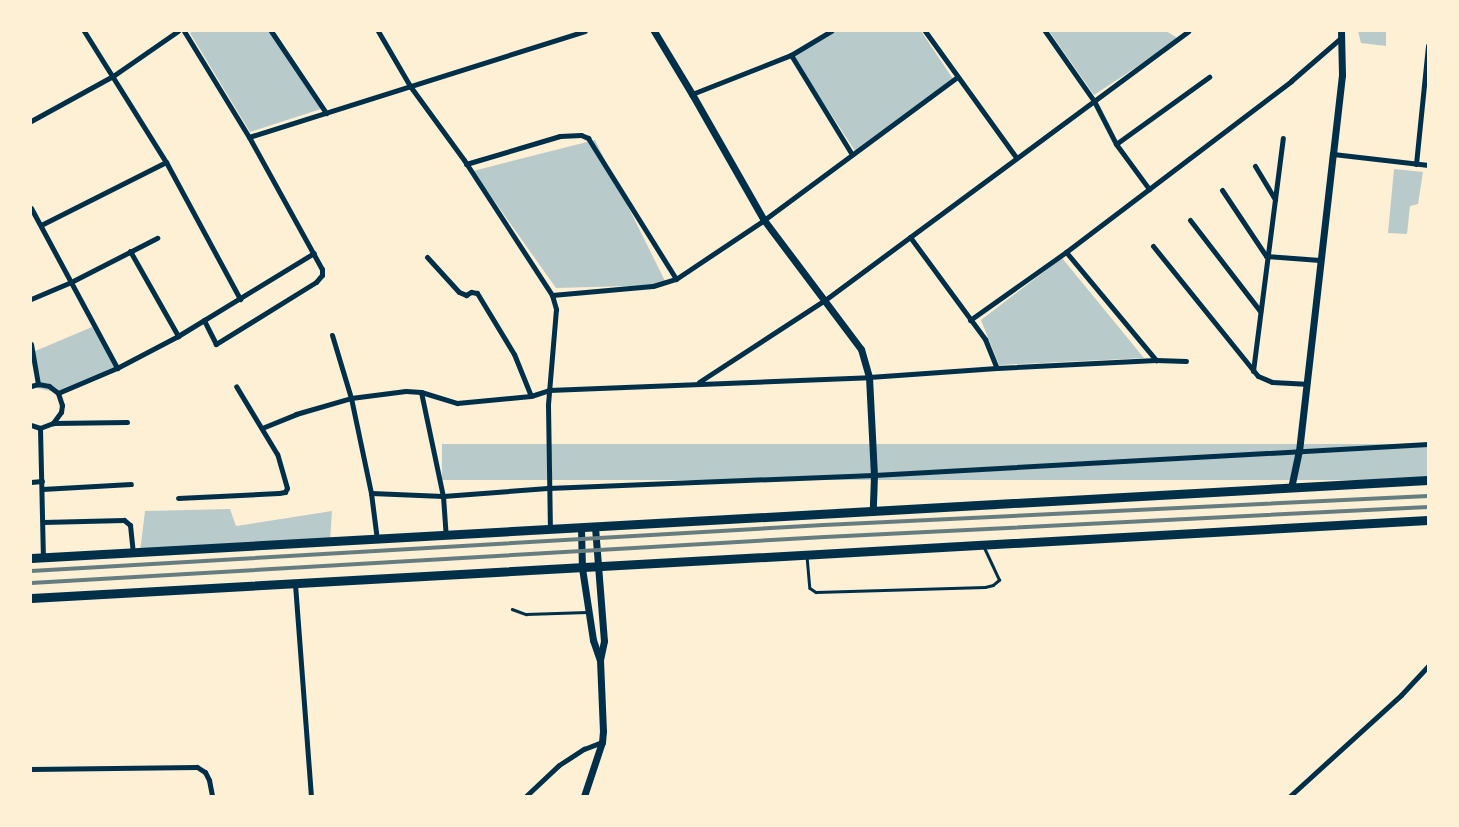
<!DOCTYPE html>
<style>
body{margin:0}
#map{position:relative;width:1459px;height:827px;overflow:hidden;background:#fdf0d5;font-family:"Alegreya Sans",sans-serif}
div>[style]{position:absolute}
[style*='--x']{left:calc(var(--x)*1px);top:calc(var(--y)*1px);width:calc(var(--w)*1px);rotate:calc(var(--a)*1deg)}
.green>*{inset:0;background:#b9caca;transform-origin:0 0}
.service>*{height:2.5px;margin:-1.25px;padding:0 1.25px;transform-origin:1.25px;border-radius:1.25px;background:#003049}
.minor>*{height:5px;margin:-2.5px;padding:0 2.5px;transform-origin:2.5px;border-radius:2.5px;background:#003049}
.tertiary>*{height:7px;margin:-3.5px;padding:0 3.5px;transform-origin:3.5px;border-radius:3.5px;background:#003049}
.trunk>*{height:9px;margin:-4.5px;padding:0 4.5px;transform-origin:4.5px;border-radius:4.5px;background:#003049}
.rail>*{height:4px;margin:-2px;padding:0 2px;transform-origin:2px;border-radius:2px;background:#657d81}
span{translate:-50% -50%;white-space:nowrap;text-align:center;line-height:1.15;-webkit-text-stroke:5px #fdf0d5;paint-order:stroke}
.frame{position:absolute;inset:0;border:32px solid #fdf0d5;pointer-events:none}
</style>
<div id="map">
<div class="green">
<div style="clip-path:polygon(193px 31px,274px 31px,324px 108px,250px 132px,190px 33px)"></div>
<div style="clip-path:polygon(831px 31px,921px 31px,955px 82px,857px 154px,793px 56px)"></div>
<div style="clip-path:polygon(1049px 31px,1166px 31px,1179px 39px,1094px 95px)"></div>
<div style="clip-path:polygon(1358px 31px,1386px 31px,1386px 46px,1361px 43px)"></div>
<div style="clip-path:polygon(595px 140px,667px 285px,556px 288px,473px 171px)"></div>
<div style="clip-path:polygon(1394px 169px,1423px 172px,1418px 204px,1410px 206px,1407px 234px,1388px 233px)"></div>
<div style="clip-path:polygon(1062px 258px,1144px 358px,999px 365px,981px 320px)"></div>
<div style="clip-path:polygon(92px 327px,116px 367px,63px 394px,37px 388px,33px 352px)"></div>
<div style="left:1428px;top:444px;width:36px;height:986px;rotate:90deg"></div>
<div style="clip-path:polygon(230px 509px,236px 526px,332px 511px,330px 541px,140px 552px,145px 511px)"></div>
</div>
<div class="service">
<div style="--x:807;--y:556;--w:32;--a:85"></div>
<div style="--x:810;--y:588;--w:7;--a:34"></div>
<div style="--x:816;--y:592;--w:169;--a:-1.7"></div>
<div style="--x:985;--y:587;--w:8;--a:-14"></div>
<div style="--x:993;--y:585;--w:8;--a:-40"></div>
<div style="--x:999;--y:580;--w:38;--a:-115"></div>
<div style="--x:512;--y:609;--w:15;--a:20"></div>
<div style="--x:526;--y:614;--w:61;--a:-1.9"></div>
</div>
<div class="minor">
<div style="--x:84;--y:31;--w:155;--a:58"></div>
<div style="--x:166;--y:162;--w:156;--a:61.6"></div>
<div style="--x:184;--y:31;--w:124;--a:58.5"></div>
<div style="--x:249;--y:137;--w:151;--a:61.1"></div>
<div style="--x:322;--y:269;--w:6;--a:90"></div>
<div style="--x:322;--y:275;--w:9;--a:131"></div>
<div style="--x:316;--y:282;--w:118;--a:148.2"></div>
<div style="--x:216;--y:344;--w:27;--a:-117"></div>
<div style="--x:271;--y:31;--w:99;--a:56.1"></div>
<div style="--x:378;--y:31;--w:64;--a:59.8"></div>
<div style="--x:410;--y:86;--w:92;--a:53.9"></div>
<div style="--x:464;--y:160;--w:161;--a:56.9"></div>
<div style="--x:552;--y:295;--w:15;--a:74"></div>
<div style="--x:556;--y:309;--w:96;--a:94.8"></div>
<div style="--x:548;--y:405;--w:123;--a:89.1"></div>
<div style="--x:925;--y:31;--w:155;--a:54.2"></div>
<div style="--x:1045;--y:31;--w:85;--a:55"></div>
<div style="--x:1094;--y:101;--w:48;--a:62.9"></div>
<div style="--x:1116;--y:144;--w:56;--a:53.7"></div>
<div style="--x:791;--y:55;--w:115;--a:58.5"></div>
<div style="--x:692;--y:94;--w:106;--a:-21.5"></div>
<div style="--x:791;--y:55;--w:47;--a:-31"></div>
<div style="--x:31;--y:121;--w:94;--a:-28.8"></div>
<div style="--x:113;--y:76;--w:79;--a:-34.7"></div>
<div style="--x:249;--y:137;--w:352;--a:-17.5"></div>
<div style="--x:1116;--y:144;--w:115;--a:-35.8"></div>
<div style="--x:1333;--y:154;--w:96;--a:6.6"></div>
<div style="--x:466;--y:164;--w:98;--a:-16.6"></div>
<div style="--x:560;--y:136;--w:21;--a:-3"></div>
<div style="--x:581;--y:135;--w:8;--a:23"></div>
<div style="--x:588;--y:138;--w:166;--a:58"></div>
<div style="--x:1416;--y:164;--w:119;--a:-84.2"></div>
<div style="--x:1255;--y:166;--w:39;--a:59"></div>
<div style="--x:1222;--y:190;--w:79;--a:56.3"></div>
<div style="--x:1266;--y:256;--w:54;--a:4.2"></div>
<div style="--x:31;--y:208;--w:182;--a:61.7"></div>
<div style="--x:1190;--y:220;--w:115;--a:52.4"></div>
<div style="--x:41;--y:225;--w:140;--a:-26.7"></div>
<div style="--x:910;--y:237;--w:127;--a:53.7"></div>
<div style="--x:985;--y:339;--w:31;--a:68"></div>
<div style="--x:1153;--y:246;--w:167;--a:51.1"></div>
<div style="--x:1258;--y:376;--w:15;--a:23"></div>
<div style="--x:1272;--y:382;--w:33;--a:3"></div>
<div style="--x:130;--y:251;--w:98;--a:60.5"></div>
<div style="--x:1066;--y:252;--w:141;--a:50.2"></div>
<div style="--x:427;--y:257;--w:47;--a:47.6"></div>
<div style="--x:459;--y:292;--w:8;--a:23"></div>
<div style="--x:466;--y:295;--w:6;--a:-31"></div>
<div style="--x:471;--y:292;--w:6;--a:9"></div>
<div style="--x:477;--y:293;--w:71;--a:58.8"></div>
<div style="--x:514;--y:354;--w:45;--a:68"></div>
<div style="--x:552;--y:295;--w:101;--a:-5.1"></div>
<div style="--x:653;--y:286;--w:24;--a:-17"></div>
<div style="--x:676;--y:279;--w:106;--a:-33.8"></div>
<div style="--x:764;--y:220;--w:240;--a:-36.5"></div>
<div style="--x:31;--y:299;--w:43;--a:-23"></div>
<div style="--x:71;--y:282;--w:97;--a:-27.1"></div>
<div style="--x:970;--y:320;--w:118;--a:-35.3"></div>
<div style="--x:1066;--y:252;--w:283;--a:-37.2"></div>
<div style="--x:1291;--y:81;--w:67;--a:-40.8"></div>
<div style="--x:332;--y:335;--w:66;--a:73.2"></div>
<div style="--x:351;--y:398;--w:97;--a:78.1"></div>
<div style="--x:371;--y:493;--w:47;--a:82.7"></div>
<div style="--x:31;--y:344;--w:41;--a:80.1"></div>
<div style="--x:1253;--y:371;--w:235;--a:-82.7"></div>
<div style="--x:699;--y:382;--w:150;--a:-33.1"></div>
<div style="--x:825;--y:300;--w:452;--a:-36.5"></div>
<div style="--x:31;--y:386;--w:7;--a:-16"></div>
<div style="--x:38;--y:384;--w:11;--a:10"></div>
<div style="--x:49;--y:386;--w:11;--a:38"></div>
<div style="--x:58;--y:393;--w:13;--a:72"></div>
<div style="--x:62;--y:405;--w:7;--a:98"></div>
<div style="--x:61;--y:412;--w:14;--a:126"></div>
<div style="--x:53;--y:423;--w:14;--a:159"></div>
<div style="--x:40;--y:428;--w:9;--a:-162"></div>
<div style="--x:421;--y:392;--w:106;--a:78.1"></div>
<div style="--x:443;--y:496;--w:39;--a:86"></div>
<div style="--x:58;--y:393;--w:64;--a:-23"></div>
<div style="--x:117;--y:368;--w:69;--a:-27.7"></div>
<div style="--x:178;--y:336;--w:159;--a:-31.4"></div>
<div style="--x:53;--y:423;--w:74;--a:-0.8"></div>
<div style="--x:40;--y:428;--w:129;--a:88.7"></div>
<div style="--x:262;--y:428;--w:37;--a:-22"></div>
<div style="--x:296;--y:414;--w:57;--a:-16.2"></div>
<div style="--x:351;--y:398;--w:55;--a:-7.3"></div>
<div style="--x:406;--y:391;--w:15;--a:4"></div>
<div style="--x:421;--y:392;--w:38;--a:17"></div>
<div style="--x:457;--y:403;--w:74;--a:-5.4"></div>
<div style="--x:531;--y:396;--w:19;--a:-18"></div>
<div style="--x:549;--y:390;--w:320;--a:-2.3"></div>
<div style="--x:869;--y:377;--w:128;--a:-4"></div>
<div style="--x:997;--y:368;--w:159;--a:-2.9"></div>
<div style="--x:1156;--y:360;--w:30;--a:2"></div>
<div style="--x:31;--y:482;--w:11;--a:-5"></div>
<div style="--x:42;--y:489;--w:89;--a:-3.2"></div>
<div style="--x:371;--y:493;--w:72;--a:2.4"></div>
<div style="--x:443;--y:496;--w:105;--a:-4.4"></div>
<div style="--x:548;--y:488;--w:326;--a:-2.3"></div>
<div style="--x:874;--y:475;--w:555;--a:-3.2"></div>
<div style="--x:178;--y:498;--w:101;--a:-2.8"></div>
<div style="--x:279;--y:493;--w:6;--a:-9"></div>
<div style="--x:285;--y:492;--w:4;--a:-63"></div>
<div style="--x:287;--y:488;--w:35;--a:-106"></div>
<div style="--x:277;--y:454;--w:79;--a:-121.1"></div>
<div style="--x:43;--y:522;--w:81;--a:-1.4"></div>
<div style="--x:124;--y:520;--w:8;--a:40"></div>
<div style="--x:130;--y:525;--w:28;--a:84"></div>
<div style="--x:295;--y:584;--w:213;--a:85.7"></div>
<div style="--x:31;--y:769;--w:166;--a:-0.7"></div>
<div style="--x:197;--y:767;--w:9;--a:32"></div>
<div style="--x:205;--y:772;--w:9;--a:63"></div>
<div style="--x:209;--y:780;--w:16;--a:79"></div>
<div style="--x:526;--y:796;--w:45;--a:-43.2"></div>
<div style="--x:559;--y:765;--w:30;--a:-33"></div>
<div style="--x:584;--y:749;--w:19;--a:-21"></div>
<div style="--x:1290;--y:796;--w:150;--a:-42.3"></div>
<div style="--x:1401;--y:695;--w:40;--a:-47"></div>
</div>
<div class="tertiary">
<div style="--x:654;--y:31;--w:74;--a:58.9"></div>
<div style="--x:692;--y:94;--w:145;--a:60.3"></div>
<div style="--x:764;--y:220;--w:161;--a:53.1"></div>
<div style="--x:861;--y:349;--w:29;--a:74"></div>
<div style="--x:869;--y:377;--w:98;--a:87.1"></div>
<div style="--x:874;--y:475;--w:37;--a:92"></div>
<div style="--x:1291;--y:488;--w:38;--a:-78"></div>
<div style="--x:1299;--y:451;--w:299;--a:-83.5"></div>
<div style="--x:1333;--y:154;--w:80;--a:-83.5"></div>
<div style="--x:1342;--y:75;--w:44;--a:-91.3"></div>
<div style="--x:595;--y:527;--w:114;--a:85.5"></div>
<div style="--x:604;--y:641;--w:19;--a:102"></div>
<div style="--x:581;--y:528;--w:40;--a:88.6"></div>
<div style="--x:582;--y:568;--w:73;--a:81.3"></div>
<div style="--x:593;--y:640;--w:21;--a:71"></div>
<div style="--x:600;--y:660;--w:71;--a:87.6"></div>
<div style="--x:603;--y:731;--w:11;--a:95"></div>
<div style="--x:602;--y:742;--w:57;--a:108.4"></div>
</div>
<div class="trunk">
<div style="--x:31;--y:558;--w:1399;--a:-3.2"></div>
<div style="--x:31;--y:598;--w:1399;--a:-3.2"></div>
</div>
<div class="rail">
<div style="--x:31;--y:571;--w:794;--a:-3.32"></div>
<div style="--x:824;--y:525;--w:605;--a:-2.75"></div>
<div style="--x:31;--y:583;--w:795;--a:-3.32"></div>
<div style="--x:825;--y:537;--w:604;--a:-2.85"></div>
</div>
<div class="frame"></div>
</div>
